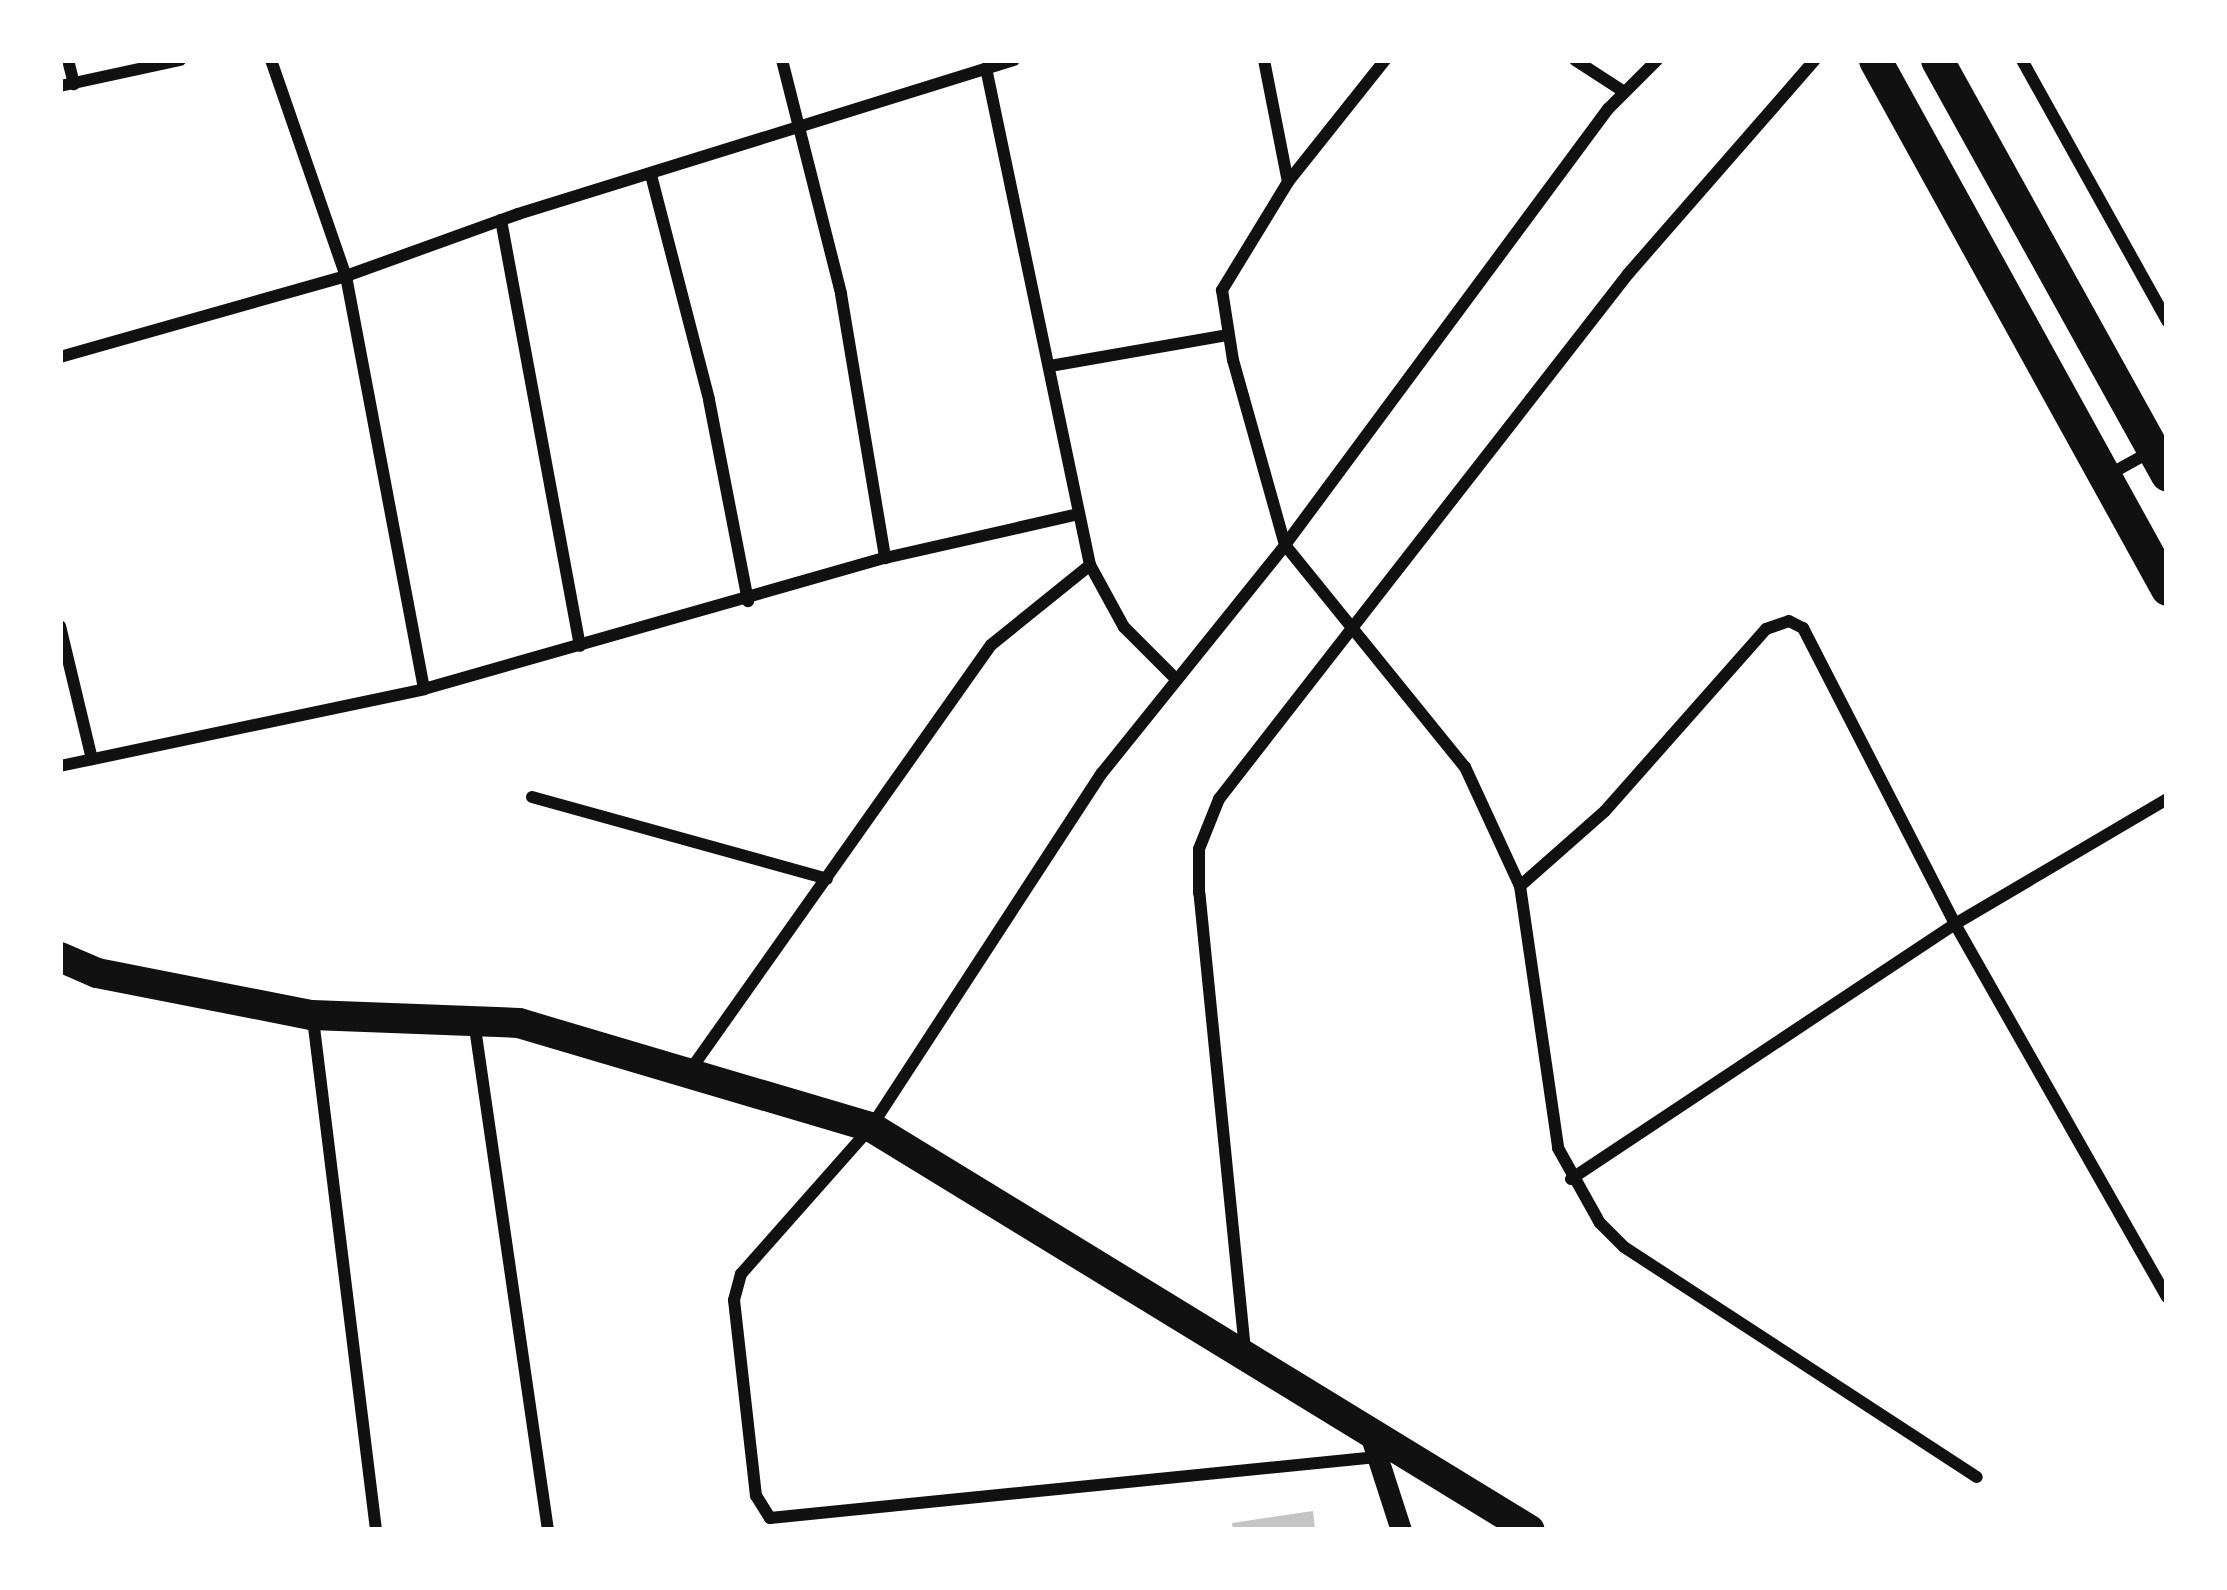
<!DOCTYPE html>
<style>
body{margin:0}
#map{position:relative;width:2227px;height:1590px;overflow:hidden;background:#fff;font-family:Raleway,sans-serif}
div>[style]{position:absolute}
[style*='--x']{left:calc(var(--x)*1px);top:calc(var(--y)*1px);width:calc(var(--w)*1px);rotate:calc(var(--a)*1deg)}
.building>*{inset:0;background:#c4c4c4}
.minor>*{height:12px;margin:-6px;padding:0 6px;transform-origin:6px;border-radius:6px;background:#111}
.tertiary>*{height:21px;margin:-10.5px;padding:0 10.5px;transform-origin:10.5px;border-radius:10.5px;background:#111}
.primary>*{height:30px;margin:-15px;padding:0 15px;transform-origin:15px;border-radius:15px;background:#111}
.trunk>*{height:33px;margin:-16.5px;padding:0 16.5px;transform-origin:16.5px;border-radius:16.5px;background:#111}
span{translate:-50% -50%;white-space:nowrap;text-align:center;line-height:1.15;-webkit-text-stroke:10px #fff;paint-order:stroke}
.frame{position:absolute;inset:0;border:63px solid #fff;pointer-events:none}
</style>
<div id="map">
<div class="building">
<div style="clip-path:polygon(1313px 1511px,1315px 1530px,1233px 1530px,1232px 1523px)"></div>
</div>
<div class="minor">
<div style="--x:68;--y:60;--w:25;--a:76"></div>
<div style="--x:271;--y:60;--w:229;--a:70.9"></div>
<div style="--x:346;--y:276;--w:420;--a:79.3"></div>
<div style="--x:782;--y:60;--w:241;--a:75.8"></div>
<div style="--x:841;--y:294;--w:268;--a:80.5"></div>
<div style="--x:1264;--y:60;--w:124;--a:78.9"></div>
<div style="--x:1385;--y:60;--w:156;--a:128.5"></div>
<div style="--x:1288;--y:182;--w:127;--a:121.4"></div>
<div style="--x:1222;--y:290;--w:71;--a:81.1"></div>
<div style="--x:1233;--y:360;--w:192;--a:74.3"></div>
<div style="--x:1285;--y:545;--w:286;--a:51"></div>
<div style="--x:1465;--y:767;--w:131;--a:65.2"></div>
<div style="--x:1520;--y:886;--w:265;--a:81.7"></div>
<div style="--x:1558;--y:1148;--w:86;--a:60.8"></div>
<div style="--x:1600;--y:1223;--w:34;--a:45"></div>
<div style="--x:1624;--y:1247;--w:421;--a:33.1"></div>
<div style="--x:1575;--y:60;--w:57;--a:32.9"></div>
<div style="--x:2022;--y:60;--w:299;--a:60.9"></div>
<div style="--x:986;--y:68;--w:508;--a:78.18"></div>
<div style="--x:1090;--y:565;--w:71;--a:61.3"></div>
<div style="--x:1124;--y:627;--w:72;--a:45"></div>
<div style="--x:60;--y:86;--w:123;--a:-12.2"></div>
<div style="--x:651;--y:175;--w:232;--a:75.5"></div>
<div style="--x:709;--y:400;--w:205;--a:79"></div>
<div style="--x:501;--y:220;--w:433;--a:79.5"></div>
<div style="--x:60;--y:357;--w:297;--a:-15.8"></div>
<div style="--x:346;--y:276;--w:183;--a:-19.8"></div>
<div style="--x:518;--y:214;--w:519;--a:-17.25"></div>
<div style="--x:1050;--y:366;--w:181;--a:-9.9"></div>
<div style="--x:2110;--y:474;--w:46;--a:-28.8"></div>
<div style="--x:60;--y:626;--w:137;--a:76.5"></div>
<div style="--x:60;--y:766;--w:372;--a:-11.9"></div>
<div style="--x:424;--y:689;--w:479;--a:-15.9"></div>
<div style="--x:885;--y:558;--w:199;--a:-12.8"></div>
<div style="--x:532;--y:797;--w:306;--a:15.5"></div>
<div style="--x:1520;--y:886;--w:113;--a:-41.4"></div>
<div style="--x:1605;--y:811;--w:243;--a:-48.5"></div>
<div style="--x:1766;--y:629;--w:24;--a:-19"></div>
<div style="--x:1789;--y:621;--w:16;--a:27"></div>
<div style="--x:1803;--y:628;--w:333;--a:62.8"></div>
<div style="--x:1955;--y:924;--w:429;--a:60.4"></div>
<div style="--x:313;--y:1019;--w:515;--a:82.97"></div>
<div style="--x:474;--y:1021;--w:514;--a:81.73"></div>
<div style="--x:691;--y:1069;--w:519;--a:-54.72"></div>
<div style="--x:991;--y:645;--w:127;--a:-38.9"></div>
<div style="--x:1571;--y:1179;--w:461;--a:-33.6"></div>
<div style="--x:1955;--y:924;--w:246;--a:-30.5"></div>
<div style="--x:1245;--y:1350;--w:459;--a:-95.7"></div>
<div style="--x:1199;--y:893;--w:44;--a:-90"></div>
<div style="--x:1199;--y:849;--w:54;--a:-68.2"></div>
<div style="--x:1219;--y:799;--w:666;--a:-52.08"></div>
<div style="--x:1628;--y:274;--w:284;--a:-48.9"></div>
<div style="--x:1377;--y:1457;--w:610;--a:174.26"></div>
<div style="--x:770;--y:1518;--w:26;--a:-122"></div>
<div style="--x:756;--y:1496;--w:197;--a:-96.4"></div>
<div style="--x:734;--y:1300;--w:27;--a:-75"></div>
<div style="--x:741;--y:1274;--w:196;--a:-48.5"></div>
<div style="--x:871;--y:1127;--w:423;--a:-56.9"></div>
<div style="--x:1102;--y:773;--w:292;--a:-51.2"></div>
<div style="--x:1285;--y:545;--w:543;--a:-53.47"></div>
<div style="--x:1608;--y:109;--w:69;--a:-45"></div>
</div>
<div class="tertiary">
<div style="--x:1368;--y:1428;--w:107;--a:72.1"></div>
</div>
<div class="primary">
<div style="--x:60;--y:957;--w:40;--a:23.4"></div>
<div style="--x:97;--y:973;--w:219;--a:11.1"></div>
<div style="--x:312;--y:1015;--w:207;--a:2.2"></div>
<div style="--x:519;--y:1023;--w:367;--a:16.5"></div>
<div style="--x:871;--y:1127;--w:772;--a:31.45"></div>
</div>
<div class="trunk">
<div style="--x:1875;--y:60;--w:604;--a:61.1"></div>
<div style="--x:1937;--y:60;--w:474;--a:61"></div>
</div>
<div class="frame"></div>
</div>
